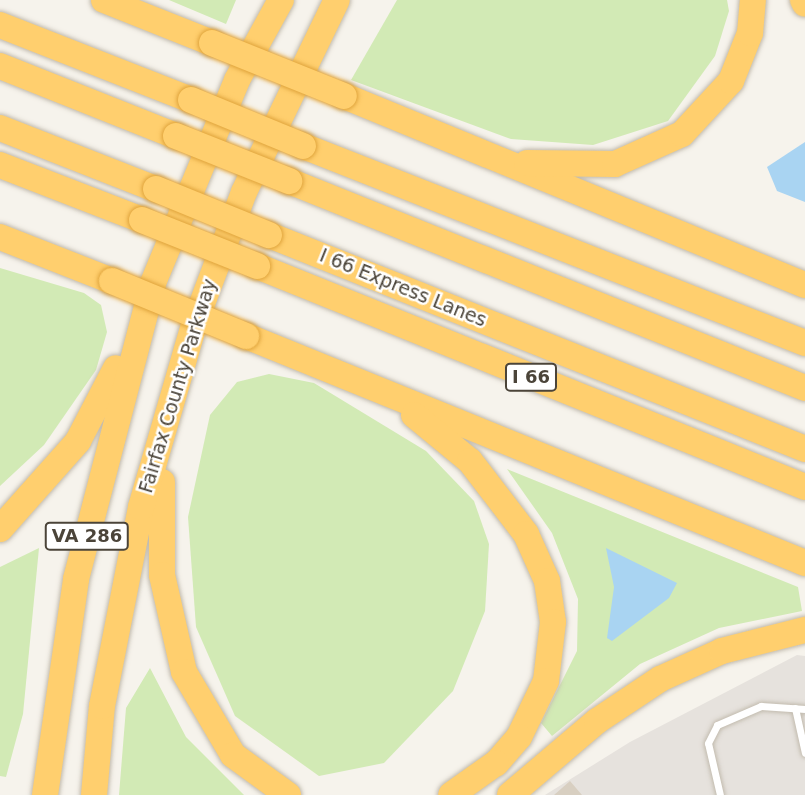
<!DOCTYPE html>
<style>
body{margin:0}
#map{position:relative;width:805px;height:795px;overflow:hidden;background:#f6f3ec;font-family:"DejaVu Sans",sans-serif}
div>[style]{position:absolute}
[style*='--x']{left:calc(var(--x)*1px);top:calc(var(--y)*1px);width:calc(var(--w)*1px);rotate:calc(var(--a)*1deg)}
.industrial>*{inset:0;background:#e6e2dd}
.green>*{inset:0;background:#d2eab5}
.water>*{inset:0;background:#a9d4f2}
.building>*{inset:0;background:#d8cfc1}
.roads{filter:drop-shadow(0 0 2px #c2bbae) drop-shadow(0 0 2px #c2bbae)}
.lane>*{height:7px;margin:-3.5px;padding:0 3.5px;transform-origin:3.5px;border-radius:3.5px;background:#fff}
.highway>*{height:26px;margin:-13px;padding:0 13px;transform-origin:13px;border-radius:13px;background:#ffcf6e}
.bridges{filter:drop-shadow(0 0 2px #e0a43c) drop-shadow(0 0 2px #e0a43c)}
.highway-bridge>*{height:26px;margin:-13px;padding:0 13px;transform-origin:13px;border-radius:13px;background:#ffcf6e}
span{translate:-50% -50%;white-space:nowrap;text-align:center;line-height:1.15;-webkit-text-stroke:5px #fff;paint-order:stroke}
.shield-label span{padding:2px 5px;background:#fff;border:2px solid;border-radius:5px;-webkit-text-stroke-width:0}
.shield-label{font-size:18px;color:#4b4439;font-weight:700}
.street-label{font-size:19px;color:#4b4439}
</style>
<div id="map">
<div class="industrial">
<div style="clip-path:polygon(797px 655px,805px 656px,805px 795px,545px 795px,630px 742px)"></div>
</div>
<div class="green">
<div style="clip-path:polygon(169px 0,236px 0,226px 24px)"></div>
<div style="clip-path:polygon(397px 0,727px 0,729px 11px,715px 56px,668px 121px,593px 145px,511px 139px,351px 80px)"></div>
<div style="clip-path:polygon(0 268px,84px 293px,101px 305px,107px 332px,96px 370px,44px 445px,0 486px)"></div>
<div style="clip-path:polygon(269px 374px,314px 383px,426px 451px,474px 501px,489px 544px,485px 611px,453px 691px,384px 763px,319px 776px,235px 716px,196px 627px,188px 517px,210px 415px,237px 382px)"></div>
<div style="clip-path:polygon(507px 469px,798px 587px,802px 611px,719px 628px,640px 664px,552px 736px,541px 723px,577px 651px,578px 599px,552px 533px)"></div>
<div style="clip-path:polygon(39px 548px,23px 714px,6px 777px,0 776px,0 567px)"></div>
<div style="clip-path:polygon(150px 668px,186px 737px,244px 795px,119px 795px,126px 708px)"></div>
</div>
<div class="water">
<div style="clip-path:polygon(805px 142px,805px 202px,777px 191px,767px 167px)"></div>
<div style="clip-path:polygon(606px 548px,677px 583px,669px 598px,612px 641px,607px 638px,614px 587px)"></div>
</div>
<div class="building">
<div style="clip-path:polygon(570px 781px,582px 795px,554px 795px)"></div>
</div>
<div class="roads">
<div class="lane">
<div style="--x:795;--y:708;--w:46;--a:77.5"></div>
<div style="--x:720;--y:795;--w:53;--a:-103"></div>
<div style="--x:708;--y:743;--w:20;--a:-63"></div>
<div style="--x:717;--y:725;--w:48;--a:-23.4"></div>
<div style="--x:761;--y:706;--w:44;--a:3.9"></div>
</div>
<div class="highway">
<div style="--x:104;--y:0;--w:116;--a:21.7"></div>
<div style="--x:803;--y:0;--w:4;--a:63"></div>
<div style="--x:0;--y:25;--w:205;--a:21.4"></div>
<div style="--x:0;--y:66;--w:189;--a:21.7"></div>
<div style="--x:344;--y:96;--w:498;--a:22.3"></div>
<div style="--x:0;--y:128;--w:168;--a:21.4"></div>
<div style="--x:303;--y:146;--w:539;--a:21.43"></div>
<div style="--x:527;--y:163;--w:88;--a:0.7"></div>
<div style="--x:615;--y:164;--w:73;--a:-24.1"></div>
<div style="--x:682;--y:134;--w:72;--a:-47.2"></div>
<div style="--x:731;--y:81;--w:52;--a:-68.4"></div>
<div style="--x:750;--y:33;--w:33;--a:-85"></div>
<div style="--x:0;--y:165;--w:152;--a:21.2"></div>
<div style="--x:289;--y:181;--w:556;--a:21.86"></div>
<div style="--x:269;--y:235;--w:577;--a:21.76"></div>
<div style="--x:0;--y:237;--w:120;--a:21.4"></div>
<div style="--x:257;--y:266;--w:591;--a:21.96"></div>
<div style="--x:246;--y:336;--w:603;--a:22.1"></div>
<div style="--x:414;--y:415;--w:72;--a:39.4"></div>
<div style="--x:470;--y:461;--w:92;--a:52.5"></div>
<div style="--x:526;--y:534;--w:51;--a:65.9"></div>
<div style="--x:547;--y:581;--w:41;--a:81.7"></div>
<div style="--x:553;--y:622;--w:59;--a:96.8"></div>
<div style="--x:546;--y:681;--w:62;--a:115.7"></div>
<div style="--x:519;--y:737;--w:35;--a:131"></div>
<div style="--x:496;--y:763;--w:55;--a:144.6"></div>
<div style="--x:162;--y:482;--w:93;--a:90"></div>
<div style="--x:162;--y:575;--w:99;--a:77.2"></div>
<div style="--x:184;--y:672;--w:96;--a:59.4"></div>
<div style="--x:233;--y:755;--w:68;--a:36"></div>
<div style="--x:0;--y:529;--w:118;--a:-48.4"></div>
<div style="--x:78;--y:441;--w:82;--a:-62.5"></div>
<div style="--x:45;--y:795;--w:218;--a:-81.8"></div>
<div style="--x:76;--y:579;--w:306;--a:-75.4"></div>
<div style="--x:153;--y:283;--w:220;--a:-67.5"></div>
<div style="--x:237;--y:80;--w:91;--a:-61.2"></div>
<div style="--x:94;--y:795;--w:89;--a:-84.9"></div>
<div style="--x:102;--y:706;--w:203;--a:-78.9"></div>
<div style="--x:141;--y:507;--w:190;--a:-73.8"></div>
<div style="--x:194;--y:325;--w:142;--a:-69.4"></div>
<div style="--x:244;--y:192;--w:213;--a:-64.2"></div>
<div style="--x:510;--y:795;--w:114;--a:-40.4"></div>
<div style="--x:597;--y:721;--w:76;--a:-33.7"></div>
<div style="--x:660;--y:679;--w:68;--a:-24.3"></div>
<div style="--x:722;--y:651;--w:86;--a:-14.2"></div>
</div>
</div>
<div class="bridges">
<div class="highway-bridge">
<div style="--x:212;--y:43;--w:142;--a:21.9"></div>
<div style="--x:191;--y:100;--w:121;--a:22.3"></div>
<div style="--x:176;--y:136;--w:122;--a:21.7"></div>
<div style="--x:156;--y:189;--w:122;--a:22.2"></div>
<div style="--x:142;--y:220;--w:124;--a:21.8"></div>
<div style="--x:112;--y:281;--w:145;--a:22.3"></div>
</div>
</div>
<div class="shield-label">
<span style="left:531px;top:377px">I 66</span>
<span style="left:87px;top:536px">VA 286</span>
</div>
<div class="street-label">
<span style="left:403px;top:288px;rotate:22deg">I 66 Express Lanes</span>
<span style="left:178px;top:386px;rotate:-73deg">Fairfax County Parkway</span>
</div>
</div>
